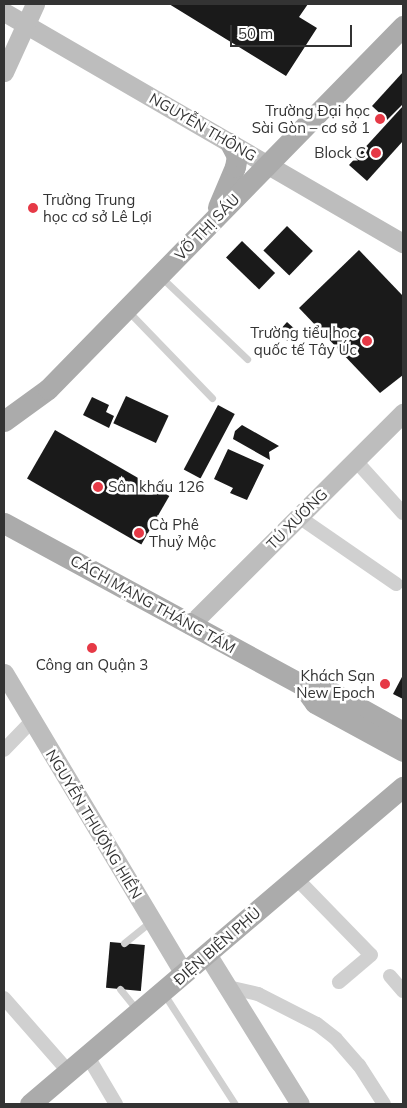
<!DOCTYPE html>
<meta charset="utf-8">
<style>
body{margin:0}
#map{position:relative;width:407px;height:1108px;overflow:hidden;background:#fff;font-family:Mulish,sans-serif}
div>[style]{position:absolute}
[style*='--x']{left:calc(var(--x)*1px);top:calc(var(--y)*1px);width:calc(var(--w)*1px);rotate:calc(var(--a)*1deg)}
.building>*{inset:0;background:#1a1a1a;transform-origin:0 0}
.lane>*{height:7px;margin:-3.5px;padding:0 3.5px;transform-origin:3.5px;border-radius:3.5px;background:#d0d0d0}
.street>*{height:14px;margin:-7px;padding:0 7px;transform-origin:7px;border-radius:7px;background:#d0d0d0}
.secondary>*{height:19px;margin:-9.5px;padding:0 9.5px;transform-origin:9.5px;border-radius:9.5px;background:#bdbdbd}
.primary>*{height:21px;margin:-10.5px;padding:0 10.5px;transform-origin:10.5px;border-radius:10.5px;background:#ababab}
.dots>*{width:14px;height:14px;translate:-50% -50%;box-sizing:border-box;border:2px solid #fff;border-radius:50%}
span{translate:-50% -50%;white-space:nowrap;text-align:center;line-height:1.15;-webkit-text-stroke:5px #fff;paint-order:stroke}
.poi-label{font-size:15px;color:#333}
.right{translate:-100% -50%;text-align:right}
.left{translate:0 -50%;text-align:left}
.street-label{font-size:15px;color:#333}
.frame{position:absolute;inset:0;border:5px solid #333;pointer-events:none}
.scale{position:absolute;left:230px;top:25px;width:122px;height:22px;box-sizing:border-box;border:2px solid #333;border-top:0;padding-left:6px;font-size:15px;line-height:18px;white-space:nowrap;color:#333;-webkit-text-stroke:4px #fff;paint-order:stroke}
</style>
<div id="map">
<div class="building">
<div style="clip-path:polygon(169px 4px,308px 4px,299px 17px,317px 28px,286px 76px)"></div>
<div style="clip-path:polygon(403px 72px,403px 104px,387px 120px,372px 106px)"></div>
<div style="clip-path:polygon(403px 106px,403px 141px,367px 181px,349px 165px)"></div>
<div style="left:287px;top:226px;width:36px;height:34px;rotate:44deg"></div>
<div style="left:242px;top:241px;width:46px;height:23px;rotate:44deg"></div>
<div style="clip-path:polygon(359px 250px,403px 296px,403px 375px,380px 393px,299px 308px)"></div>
<div style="left:287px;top:322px;width:13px;height:14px;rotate:42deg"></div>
<div style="left:126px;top:396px;width:47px;height:30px;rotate:25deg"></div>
<div style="clip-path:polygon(92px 397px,109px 405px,106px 412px,114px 416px,109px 428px,83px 415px)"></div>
<div style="left:218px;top:405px;width:19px;height:73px;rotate:28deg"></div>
<div style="clip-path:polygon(242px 425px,279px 446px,269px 452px,270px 460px,233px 439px,235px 431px)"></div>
<div style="left:55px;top:430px;width:132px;height:56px;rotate:30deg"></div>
<div style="clip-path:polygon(228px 449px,264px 465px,247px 500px,230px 493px,233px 488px,214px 479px)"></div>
<div style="clip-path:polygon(403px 675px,403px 699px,393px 694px)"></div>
<div style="left:110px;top:942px;width:35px;height:46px;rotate:5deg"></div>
</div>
<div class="lane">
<div style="--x:161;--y:277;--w:119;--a:43.6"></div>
<div style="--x:128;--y:311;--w:121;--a:46"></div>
<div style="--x:124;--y:943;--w:35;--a:-39"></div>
<div style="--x:120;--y:989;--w:27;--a:51"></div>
<div style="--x:164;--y:994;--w:131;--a:57.2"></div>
</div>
<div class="street">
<div style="--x:356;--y:461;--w:70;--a:47.9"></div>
<div style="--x:299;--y:517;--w:118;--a:34.6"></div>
<div style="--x:4;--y:750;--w:40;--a:-46"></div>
<div style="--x:296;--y:878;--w:107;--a:45.8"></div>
<div style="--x:371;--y:955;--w:42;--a:139.8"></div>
<div style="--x:390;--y:976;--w:20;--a:49"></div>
<div style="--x:228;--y:987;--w:31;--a:13"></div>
<div style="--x:258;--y:994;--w:66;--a:27"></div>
<div style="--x:317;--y:1024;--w:24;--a:38"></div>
<div style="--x:336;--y:1039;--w:35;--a:49"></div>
<div style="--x:359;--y:1065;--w:46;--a:57.3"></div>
<div style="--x:4;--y:998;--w:97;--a:48.8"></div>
<div style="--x:87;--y:1055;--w:57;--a:59.4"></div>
</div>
<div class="secondary">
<div style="--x:4;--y:12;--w:461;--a:30.1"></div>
<div style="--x:4;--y:72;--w:75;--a:-65.5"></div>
<div style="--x:190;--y:625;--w:301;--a:-44.9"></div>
<div style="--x:4;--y:673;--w:351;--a:59.1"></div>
<div style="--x:207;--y:954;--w:176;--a:58.2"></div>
</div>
<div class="primary">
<div style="--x:218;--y:207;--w:43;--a:-67"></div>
<div style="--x:235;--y:167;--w:11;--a:-80"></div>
<div style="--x:237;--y:156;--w:15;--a:-118"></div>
<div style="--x:4;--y:421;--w:54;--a:-36"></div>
<div style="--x:48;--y:389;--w:508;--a:-45.64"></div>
<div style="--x:4;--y:523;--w:339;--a:28.5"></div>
<div style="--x:302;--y:685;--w:22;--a:8"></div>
<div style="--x:324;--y:688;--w:90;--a:29.1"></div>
<div style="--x:302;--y:685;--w:22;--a:54"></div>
<div style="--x:315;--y:703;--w:100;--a:28.6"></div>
<div style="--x:30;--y:1104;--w:490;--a:-40.4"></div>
</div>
<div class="dots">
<div style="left:380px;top:119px;background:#e63946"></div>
<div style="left:376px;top:153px;background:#e63946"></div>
<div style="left:33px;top:208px;background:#e63946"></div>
<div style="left:367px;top:341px;background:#e63946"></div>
<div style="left:98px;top:487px;background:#e63946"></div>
<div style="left:139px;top:533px;background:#e63946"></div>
<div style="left:92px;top:648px;background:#e63946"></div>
<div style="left:385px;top:684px;background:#e63946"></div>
</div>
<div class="poi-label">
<span class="right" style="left:370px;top:119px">Trường Đại học<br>Sài Gòn – cơ sở 1</span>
<span class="right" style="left:366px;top:153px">Block C</span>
<span class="left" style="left:43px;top:208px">Trường Trung<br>học cơ sở Lê Lợi</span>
<span class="right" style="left:357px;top:341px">Trường tiểu học<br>quốc tế Tây Úc</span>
<span class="left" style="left:108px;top:487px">Sân khấu 126</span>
<span class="left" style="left:149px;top:533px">Cà Phê<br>Thuỷ Mộc</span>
<span style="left:92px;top:665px">Công an Quận 3</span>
<span class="right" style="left:375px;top:684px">Khách Sạn<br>New Epoch</span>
</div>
<div class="street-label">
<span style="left:203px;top:127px;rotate:30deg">NGUYỄN THÔNG</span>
<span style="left:207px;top:227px;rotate:-46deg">VÕ THỊ SÁU</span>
<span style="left:297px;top:519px;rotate:-45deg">TÚ XƯƠNG</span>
<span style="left:153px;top:604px;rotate:29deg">CÁCH MẠNG THÁNG TÁM</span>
<span style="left:94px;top:824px;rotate:59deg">NGUYỄN THƯỢNG HIỀN</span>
<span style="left:217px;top:946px;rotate:-41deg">ĐIỆN BIÊN PHỦ</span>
</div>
<div class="frame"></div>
<div class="scale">50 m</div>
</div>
